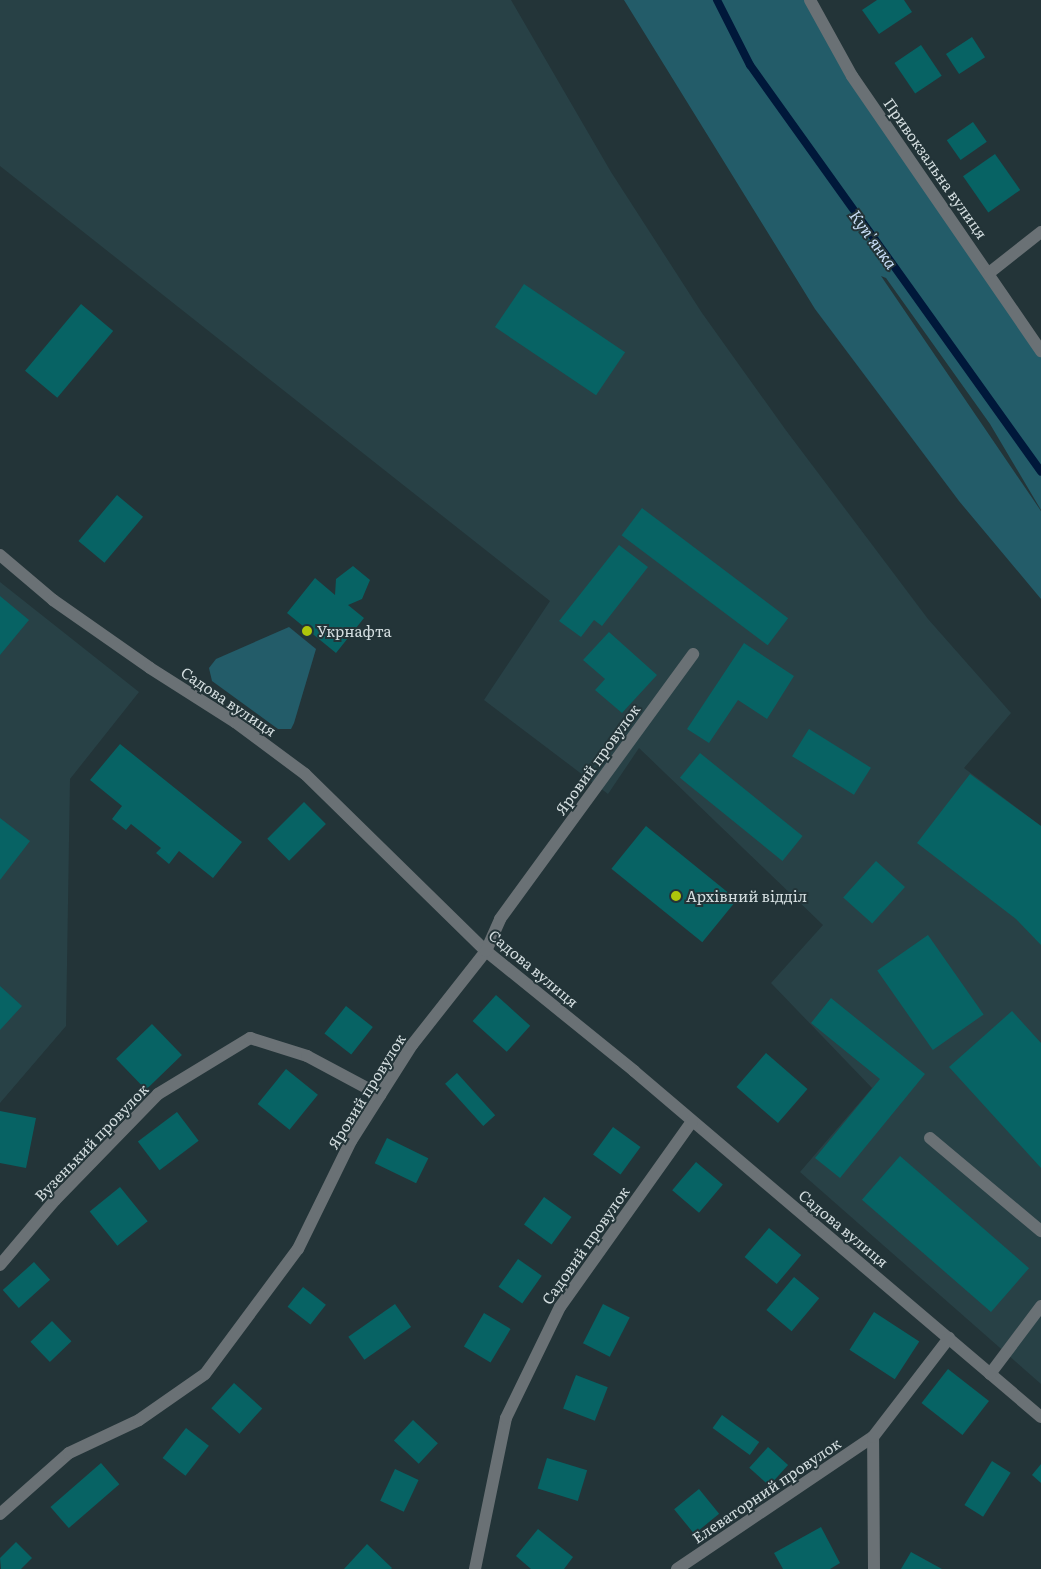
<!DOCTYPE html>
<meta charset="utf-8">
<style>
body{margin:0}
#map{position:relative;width:1041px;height:1569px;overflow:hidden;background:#233438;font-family:Literata,serif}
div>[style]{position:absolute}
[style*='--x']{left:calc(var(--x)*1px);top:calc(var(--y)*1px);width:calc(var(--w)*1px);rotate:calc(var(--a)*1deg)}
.built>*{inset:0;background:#284146}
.green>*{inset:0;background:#235c69}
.stream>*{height:8px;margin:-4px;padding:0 4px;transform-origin:4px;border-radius:4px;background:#00183a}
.building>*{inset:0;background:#076364;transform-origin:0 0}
.minor>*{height:12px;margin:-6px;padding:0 6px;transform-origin:6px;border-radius:6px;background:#6a7175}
.dots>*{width:14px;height:14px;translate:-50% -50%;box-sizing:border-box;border:2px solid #233438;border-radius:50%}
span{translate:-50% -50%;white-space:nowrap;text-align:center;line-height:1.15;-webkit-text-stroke:4px #233438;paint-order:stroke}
.street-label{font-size:15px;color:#d3dddf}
.poi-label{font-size:15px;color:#d3dddf}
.left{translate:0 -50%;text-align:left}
.water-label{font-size:16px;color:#c8ddf7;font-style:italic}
</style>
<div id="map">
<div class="built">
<div style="clip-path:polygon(0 0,511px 0,611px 172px,702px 313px,785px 429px,928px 619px,1011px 713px,964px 768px,1041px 826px,1041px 1384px,800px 1172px,872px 1088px,771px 983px,823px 925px,639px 748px,608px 794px,484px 700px,550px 601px,0 166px)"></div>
<div style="clip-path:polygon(0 582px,139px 692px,70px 779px,66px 1026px,0 1103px)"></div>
</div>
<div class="green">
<div style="clip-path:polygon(624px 0,810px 0,852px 76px,1041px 353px,1041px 510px,990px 424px,886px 278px,881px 276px,1041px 511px,1041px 599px,959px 501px,815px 309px)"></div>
<div style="clip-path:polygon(289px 627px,316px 649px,294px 723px,291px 729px,278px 729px,212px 681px,209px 668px,216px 659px)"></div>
</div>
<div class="stream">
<div style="--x:717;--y:0;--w:73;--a:63.1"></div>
<div style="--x:750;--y:65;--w:500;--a:54.4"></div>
</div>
<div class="building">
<div style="clip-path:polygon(877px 0,904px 0,912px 12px,879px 34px,862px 10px)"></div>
<div style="left:972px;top:37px;width:24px;height:31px;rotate:57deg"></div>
<div style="left:921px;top:45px;width:37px;height:32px;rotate:56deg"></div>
<div style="left:973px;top:122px;width:24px;height:32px;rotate:55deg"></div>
<div style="left:995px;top:154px;width:44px;height:39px;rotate:55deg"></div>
<div style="left:524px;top:284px;width:122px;height:52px;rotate:34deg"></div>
<div style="left:81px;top:304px;width:42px;height:87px;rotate:40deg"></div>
<div style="left:117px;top:495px;width:34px;height:60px;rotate:40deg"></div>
<div style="left:642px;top:508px;width:183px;height:34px;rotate:37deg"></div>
<div style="clip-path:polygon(619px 545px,648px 567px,602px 626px,594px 620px,581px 637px,559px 621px)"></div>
<div style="clip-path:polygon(353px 566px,370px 580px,362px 599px,348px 605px,364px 618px,336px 653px,287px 613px,315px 578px,335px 595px,336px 579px)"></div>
<div style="clip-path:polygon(0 596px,29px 620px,0 655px)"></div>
<div style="clip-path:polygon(609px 632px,657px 675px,622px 713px,595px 690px,605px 679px,583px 660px)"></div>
<div style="clip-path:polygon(744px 643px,794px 676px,767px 719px,738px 700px,709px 743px,687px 729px)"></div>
<div style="left:809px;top:729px;width:73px;height:32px;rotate:32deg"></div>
<div style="clip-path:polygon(120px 744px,242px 842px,213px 878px,179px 851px,169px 864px,156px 853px,161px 848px,131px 824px,126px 830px,112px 819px,122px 806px,90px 780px)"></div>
<div style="left:700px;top:753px;width:132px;height:32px;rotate:39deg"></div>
<div style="clip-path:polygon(970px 774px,1041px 826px,1041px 945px,1016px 919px,917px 843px)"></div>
<div style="left:304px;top:802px;width:31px;height:52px;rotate:45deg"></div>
<div style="clip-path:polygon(0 818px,30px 841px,0 880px)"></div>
<div style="left:646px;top:826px;width:117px;height:55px;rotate:39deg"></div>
<div style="left:876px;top:861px;width:39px;height:49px;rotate:42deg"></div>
<div style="left:928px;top:935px;width:97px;height:62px;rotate:55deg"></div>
<div style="clip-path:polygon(0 986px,22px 1006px,0 1030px)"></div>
<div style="left:496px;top:995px;width:46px;height:35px;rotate:42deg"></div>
<div style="clip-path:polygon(831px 998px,925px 1074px,840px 1178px,815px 1158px,880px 1079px,811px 1023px)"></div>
<div style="left:346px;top:1006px;width:34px;height:35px;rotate:38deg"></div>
<div style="clip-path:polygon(1012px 1011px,1041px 1043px,1041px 1168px,949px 1067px)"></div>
<div style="left:152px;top:1024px;width:43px;height:50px;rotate:46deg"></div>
<div style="left:766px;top:1053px;width:55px;height:45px;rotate:41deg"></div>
<div style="left:286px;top:1069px;width:41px;height:45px;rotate:39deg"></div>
<div style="left:457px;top:1073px;width:57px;height:16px;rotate:48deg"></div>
<div style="clip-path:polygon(0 1111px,36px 1118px,26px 1168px,0 1163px)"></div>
<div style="left:177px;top:1112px;width:36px;height:49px;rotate:53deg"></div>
<div style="left:613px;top:1127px;width:34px;height:34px;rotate:36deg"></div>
<div style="left:387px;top:1138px;width:46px;height:28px;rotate:26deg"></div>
<div style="left:900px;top:1156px;width:171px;height:58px;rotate:41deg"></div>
<div style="left:696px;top:1162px;width:35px;height:37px;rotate:40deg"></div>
<div style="left:120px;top:1187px;width:44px;height:39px;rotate:51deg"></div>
<div style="left:544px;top:1197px;width:34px;height:34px;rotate:36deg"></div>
<div style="left:769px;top:1228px;width:42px;height:38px;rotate:40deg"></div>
<div style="left:518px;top:1259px;width:29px;height:34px;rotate:35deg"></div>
<div style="left:34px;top:1262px;width:24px;height:42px;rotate:48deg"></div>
<div style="left:794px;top:1277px;width:33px;height:43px;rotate:40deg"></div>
<div style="left:303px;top:1287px;width:29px;height:25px;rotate:38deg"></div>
<div style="left:395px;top:1304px;width:28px;height:57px;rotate:55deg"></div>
<div style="left:603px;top:1304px;width:30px;height:44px;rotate:27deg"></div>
<div style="left:874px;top:1312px;width:54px;height:45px;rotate:33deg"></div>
<div style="left:484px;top:1313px;width:31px;height:39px;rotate:31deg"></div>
<div style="left:52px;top:1321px;width:28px;height:30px;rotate:46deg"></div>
<div style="left:948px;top:1369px;width:52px;height:43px;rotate:38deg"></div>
<div style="left:576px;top:1375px;width:34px;height:36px;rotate:21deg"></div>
<div style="left:234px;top:1383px;width:38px;height:34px;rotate:42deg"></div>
<div style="left:722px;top:1415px;width:46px;height:16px;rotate:36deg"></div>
<div style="left:413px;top:1420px;width:34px;height:28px;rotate:43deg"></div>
<div style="left:186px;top:1428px;width:29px;height:38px;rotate:38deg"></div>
<div style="left:768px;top:1447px;width:27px;height:28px;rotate:42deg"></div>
<div style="left:547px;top:1458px;width:42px;height:32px;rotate:17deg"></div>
<div style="left:992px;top:1461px;width:22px;height:52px;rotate:32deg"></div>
<div style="left:101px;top:1463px;width:28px;height:67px;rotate:49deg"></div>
<div style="clip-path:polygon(1041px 1464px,1041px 1483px,1032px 1475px)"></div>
<div style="left:395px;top:1469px;width:26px;height:35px;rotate:25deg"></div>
<div style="left:699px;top:1489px;width:32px;height:32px;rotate:51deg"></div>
<div style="clip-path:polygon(821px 1527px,840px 1563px,830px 1569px,783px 1569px,774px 1553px)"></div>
<div style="clip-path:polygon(538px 1529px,573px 1557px,564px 1569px,531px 1569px,516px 1556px)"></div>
<div style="clip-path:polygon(16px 1542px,32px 1558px,21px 1569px,1px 1569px,0 1558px)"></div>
<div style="clip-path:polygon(367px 1544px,392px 1568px,391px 1569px,344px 1569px)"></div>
<div style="clip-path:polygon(911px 1552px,942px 1569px,901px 1569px)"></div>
</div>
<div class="minor">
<div style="--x:810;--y:0;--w:87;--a:61.1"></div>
<div style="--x:852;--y:76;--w:334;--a:55.5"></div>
<div style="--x:989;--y:273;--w:66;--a:-38.3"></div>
<div style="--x:0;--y:555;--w:70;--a:40.3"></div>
<div style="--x:53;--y:600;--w:118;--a:35"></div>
<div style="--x:150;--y:668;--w:101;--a:32.4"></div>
<div style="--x:235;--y:722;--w:87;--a:36.6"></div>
<div style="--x:305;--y:774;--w:253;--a:44.4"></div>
<div style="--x:486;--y:951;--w:191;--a:39"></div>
<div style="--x:634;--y:1071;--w:534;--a:40.37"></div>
<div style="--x:930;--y:1138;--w:145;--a:40"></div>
<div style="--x:0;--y:1265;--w:85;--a:-49.8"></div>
<div style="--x:55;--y:1200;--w:148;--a:-45.8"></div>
<div style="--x:158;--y:1094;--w:108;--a:-31.3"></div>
<div style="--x:250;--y:1038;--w:60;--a:17.5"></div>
<div style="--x:307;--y:1056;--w:83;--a:28.1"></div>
<div style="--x:990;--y:1374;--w:85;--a:-53.1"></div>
<div style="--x:0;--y:1514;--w:92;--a:-41.5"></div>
<div style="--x:69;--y:1453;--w:77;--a:-25.2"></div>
<div style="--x:139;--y:1420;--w:80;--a:-34.9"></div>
<div style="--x:205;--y:1374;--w:156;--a:-53.4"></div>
<div style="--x:298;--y:1249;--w:120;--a:-63.9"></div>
<div style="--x:351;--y:1141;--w:114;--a:-57.6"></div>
<div style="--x:412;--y:1045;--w:120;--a:-51.8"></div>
<div style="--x:486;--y:951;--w:35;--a:-66"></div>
<div style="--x:500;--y:919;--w:328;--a:-53.9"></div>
<div style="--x:475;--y:1569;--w:154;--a:-78.4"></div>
<div style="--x:506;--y:1418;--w:123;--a:-64.1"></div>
<div style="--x:560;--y:1307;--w:228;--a:-54.6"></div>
<div style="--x:677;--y:1569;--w:236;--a:-34"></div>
<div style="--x:874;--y:1569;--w:132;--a:-90.4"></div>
<div style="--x:873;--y:1437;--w:125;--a:-52.5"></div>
</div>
<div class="dots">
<div style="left:307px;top:631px;background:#aec60b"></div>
<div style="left:676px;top:896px;background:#aec60b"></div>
</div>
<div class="street-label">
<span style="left:936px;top:168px;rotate:55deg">Привокзальна вулиця</span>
<span style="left:229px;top:701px;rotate:34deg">Садова вулиця</span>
<span style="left:597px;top:759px;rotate:-54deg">Яровий провулок</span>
<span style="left:534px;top:968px;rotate:40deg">Садова вулиця</span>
<span style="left:366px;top:1091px;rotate:-58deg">Яровий провулок</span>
<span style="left:91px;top:1142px;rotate:-46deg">Вузенький провулок</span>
<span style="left:844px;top:1228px;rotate:40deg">Садова вулиця</span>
<span style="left:585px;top:1245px;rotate:-55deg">Садовий провулок</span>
<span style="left:766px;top:1490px;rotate:-34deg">Елеваторний провулок</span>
</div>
<div class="poi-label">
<span class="left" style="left:317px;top:631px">Укрнафта</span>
<span class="left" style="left:686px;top:896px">Архівний відділ</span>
</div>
<div class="water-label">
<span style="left:874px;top:239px;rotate:54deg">Куп'янка</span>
</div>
</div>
